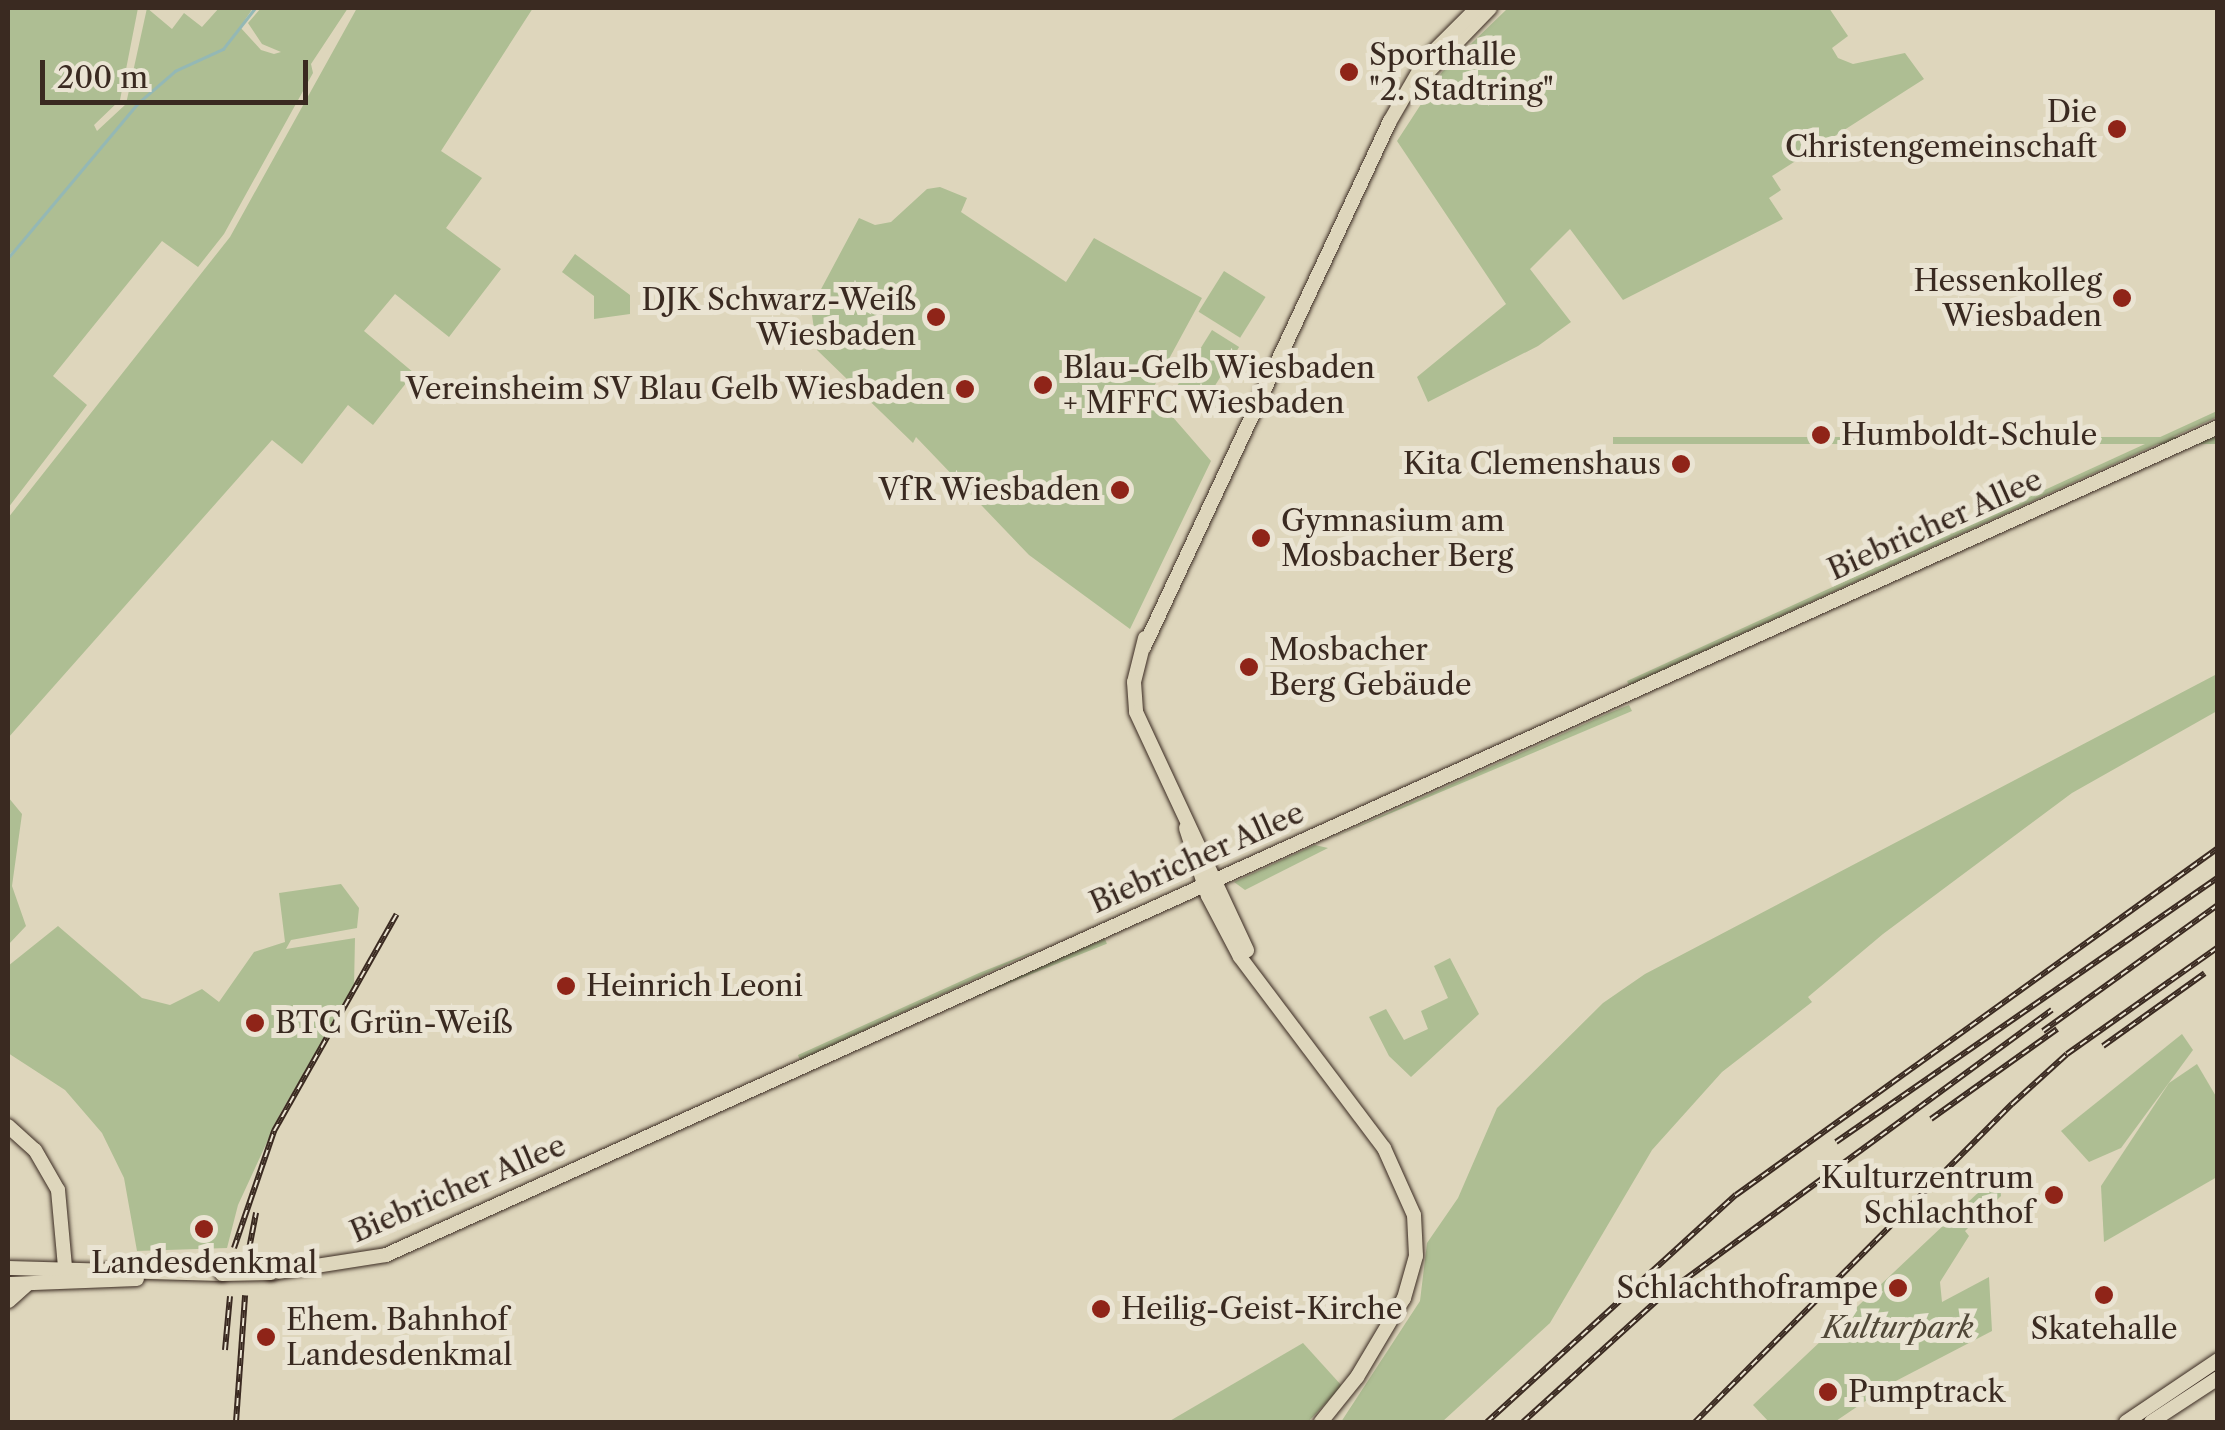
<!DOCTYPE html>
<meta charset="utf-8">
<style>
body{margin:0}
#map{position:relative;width:2225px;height:1430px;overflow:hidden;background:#ded6bc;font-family:"Libre Caslon Text",serif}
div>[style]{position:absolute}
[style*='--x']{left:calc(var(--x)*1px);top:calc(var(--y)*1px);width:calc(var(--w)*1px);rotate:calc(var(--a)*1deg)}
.green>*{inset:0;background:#aebe93;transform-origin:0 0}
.stream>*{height:2.5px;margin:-1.25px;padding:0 1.25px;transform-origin:1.25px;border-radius:1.25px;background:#94b8b5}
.roads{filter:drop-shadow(0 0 2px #3a2a21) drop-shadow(0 0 2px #3a2a21)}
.major>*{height:14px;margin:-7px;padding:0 7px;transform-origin:7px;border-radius:7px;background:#ded6bc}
.highway>*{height:15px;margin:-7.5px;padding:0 7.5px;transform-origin:7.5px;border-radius:7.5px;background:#ded6bc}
.rail>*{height:6px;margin-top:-3px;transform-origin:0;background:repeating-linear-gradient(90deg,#eae4d3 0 8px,#3a2a21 0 16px);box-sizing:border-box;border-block:2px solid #3a2a21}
.bridges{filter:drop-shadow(0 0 2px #3a2a21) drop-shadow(0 0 2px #3a2a21)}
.major-bridge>*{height:14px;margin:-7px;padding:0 7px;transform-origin:7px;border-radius:7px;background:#ded6bc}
.dots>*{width:28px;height:28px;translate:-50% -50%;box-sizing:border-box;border:5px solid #eae4d3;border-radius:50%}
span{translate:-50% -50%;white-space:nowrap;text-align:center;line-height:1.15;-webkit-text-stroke:10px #eae4d3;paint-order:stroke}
.poi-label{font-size:30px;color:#3a2a21}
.left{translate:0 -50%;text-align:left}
.right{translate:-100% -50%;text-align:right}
.street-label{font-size:30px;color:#3a2a21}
.park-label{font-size:30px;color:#514838;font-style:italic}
.frame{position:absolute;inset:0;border:10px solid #3a2a21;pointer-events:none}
.scale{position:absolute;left:40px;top:60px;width:268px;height:45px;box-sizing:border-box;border:5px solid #3a2a21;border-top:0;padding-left:12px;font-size:30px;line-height:35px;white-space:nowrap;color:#3a2a21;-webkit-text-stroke:8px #eae4d3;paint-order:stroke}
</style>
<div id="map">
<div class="green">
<div style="clip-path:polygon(8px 8px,138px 8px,120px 100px,94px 125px,97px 131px,126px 104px,147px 8px,172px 29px,184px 13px,202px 27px,219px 8px,253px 8px,240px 27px,261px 50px,274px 54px,281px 52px,262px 44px,248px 23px,261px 8px,348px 8px,311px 64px,313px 73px,224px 234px,198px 267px,162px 241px,53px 376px,87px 405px,8px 508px,8px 261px,23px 242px,8px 256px)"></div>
<div style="clip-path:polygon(357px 8px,533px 8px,441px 151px,482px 178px,446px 228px,501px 269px,449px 337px,395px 294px,364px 331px,414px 373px,373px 425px,348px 405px,302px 464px,272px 440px,8px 738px,8px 518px,230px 237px)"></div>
<div style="clip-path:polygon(1508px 8px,1829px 8px,1848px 36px,1832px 48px,1838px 58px,1853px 64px,1905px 53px,1924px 79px,1772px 176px,1781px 190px,1769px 198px,1783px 219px,1623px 300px,1570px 229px,1530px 269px,1571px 322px,1538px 346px,1428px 402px,1417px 377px,1506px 304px,1397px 141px,1442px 72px)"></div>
<div style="clip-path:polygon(940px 187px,967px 198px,961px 212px,1066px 282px,1094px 238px,1202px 298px,1151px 392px,1211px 461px,1130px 629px,1029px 555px,916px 437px,913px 443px,817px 350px,811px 308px,859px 218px,875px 225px,891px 222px,927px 189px)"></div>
<div style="clip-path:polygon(575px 254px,630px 295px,630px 314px,594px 319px,594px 296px,562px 272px)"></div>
<div style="left:1224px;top:271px;width:49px;height:48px;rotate:32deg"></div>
<div style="left:1212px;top:330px;width:32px;height:66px;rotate:32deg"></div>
<div style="clip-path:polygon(2217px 411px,2217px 417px,1629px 685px,1627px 681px)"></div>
<div style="left:2217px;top:437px;width:7px;height:604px;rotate:90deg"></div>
<div style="clip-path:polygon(2217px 674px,2217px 711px,2072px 793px,1883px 934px,1808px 997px,1812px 1002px,1722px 1072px,1652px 1150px,1550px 1323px,1442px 1422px,1341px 1422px,1420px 1301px,1427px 1243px,1458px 1198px,1497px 1108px,1603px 1003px,1645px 974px)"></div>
<div style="clip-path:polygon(1629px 705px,1632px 711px,1330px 839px,1609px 713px)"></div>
<div style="clip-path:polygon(8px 797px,22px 814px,12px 886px,26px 926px,8px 945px)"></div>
<div style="clip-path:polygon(1315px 845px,1328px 848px,1245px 890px,1234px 882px)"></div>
<div style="clip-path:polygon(341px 884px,359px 908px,357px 928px,291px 940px,286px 949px,355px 938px,354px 987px,280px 1114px,238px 1205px,227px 1248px,137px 1251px,124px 1178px,102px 1133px,65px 1090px,8px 1053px,8px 966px,58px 926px,142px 998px,170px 1005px,202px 989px,219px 1002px,254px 952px,285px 942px,279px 893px)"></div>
<div style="left:1105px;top:939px;width:5px;height:238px;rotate:68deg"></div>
<div style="clip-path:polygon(1044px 947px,800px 1060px,798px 1055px,979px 973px)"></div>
<div style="clip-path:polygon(1450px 958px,1479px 1014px,1411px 1077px,1389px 1056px,1369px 1017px,1386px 1009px,1404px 1040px,1428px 1029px,1421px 1011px,1448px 998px,1434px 966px)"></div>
<div style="clip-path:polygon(2182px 1034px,2193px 1050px,2121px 1148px,2089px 1162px,2061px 1131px)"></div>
<div style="clip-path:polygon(2197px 1064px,2217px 1098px,2217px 1177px,2104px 1242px,2101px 1186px,2169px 1083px)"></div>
<div style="clip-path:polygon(1999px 1173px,2001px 1196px,1965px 1231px,1969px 1236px,1940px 1282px,1942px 1302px,1989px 1277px,1992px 1331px,1892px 1383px,1836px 1421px,1769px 1422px,1753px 1405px)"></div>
<div style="clip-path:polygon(1303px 1343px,1342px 1386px,1308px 1422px,1168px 1422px)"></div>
</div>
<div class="stream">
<div style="--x:8;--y:258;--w:201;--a:-50"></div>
<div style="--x:137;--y:104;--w:50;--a:-41"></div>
<div style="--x:175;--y:71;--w:53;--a:-24.6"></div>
<div style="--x:223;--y:49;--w:52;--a:-52"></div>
</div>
<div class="roads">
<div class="major">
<div style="--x:1428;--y:72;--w:89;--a:-45.9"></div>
<div style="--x:1145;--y:638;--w:45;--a:104"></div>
<div style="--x:1134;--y:682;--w:30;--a:86"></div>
<div style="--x:1136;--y:712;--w:263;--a:65"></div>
<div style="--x:1144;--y:647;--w:581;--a:-64.94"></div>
<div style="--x:1390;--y:121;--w:72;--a:-59.9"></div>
<div style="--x:1426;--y:59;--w:72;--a:-45"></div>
<div style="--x:1186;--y:828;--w:71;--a:72.1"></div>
<div style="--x:1208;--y:896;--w:69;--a:62.3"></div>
<div style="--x:1240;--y:957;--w:239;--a:53"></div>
<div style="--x:1384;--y:1148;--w:73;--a:65.9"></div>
<div style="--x:1414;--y:1215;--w:41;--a:87.2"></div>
<div style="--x:1416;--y:1256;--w:44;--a:105.9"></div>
<div style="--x:1404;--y:1298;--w:92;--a:120.7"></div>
<div style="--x:1357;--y:1377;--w:58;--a:128.7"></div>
<div style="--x:8;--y:1126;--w:36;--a:42"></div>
<div style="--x:35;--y:1150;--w:46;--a:60.1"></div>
<div style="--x:58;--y:1190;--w:77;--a:84.8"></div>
<div style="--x:8;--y:1268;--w:214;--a:1.6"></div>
<div style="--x:271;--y:1273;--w:116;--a:-8.9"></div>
<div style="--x:386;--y:1255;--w:2010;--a:-24.32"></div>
<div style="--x:8;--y:1284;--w:129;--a:-2.2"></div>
<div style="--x:2126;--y:1422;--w:111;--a:-34"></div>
<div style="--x:2151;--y:1422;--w:80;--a:-33.3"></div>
</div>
<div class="highway">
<div style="--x:8;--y:1300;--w:24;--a:-42"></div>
</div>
</div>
<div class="rail">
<div style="--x:2043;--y:1031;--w:216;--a:-35.8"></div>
<div style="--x:2103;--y:1046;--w:125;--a:-35.6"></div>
<div style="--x:1931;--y:1119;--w:155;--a:-35.5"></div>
<div style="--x:1836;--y:1142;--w:465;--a:-34.7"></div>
<div style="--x:234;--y:1248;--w:124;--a:-71.1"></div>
<div style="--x:274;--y:1131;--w:249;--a:-60.5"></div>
<div style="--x:249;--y:1249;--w:37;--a:-79"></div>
<div style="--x:225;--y:1350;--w:54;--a:-84.7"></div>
<div style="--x:236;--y:1422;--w:127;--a:-85.9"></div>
<div style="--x:1487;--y:1422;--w:337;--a:-42.4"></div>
<div style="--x:1736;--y:1195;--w:594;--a:-35.75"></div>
<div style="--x:1523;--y:1422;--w:186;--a:-42.2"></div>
<div style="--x:1661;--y:1297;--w:485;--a:-36.3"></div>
<div style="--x:1695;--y:1422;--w:449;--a:-45.1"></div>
<div style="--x:2012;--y:1104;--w:74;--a:-42.3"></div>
<div style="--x:2067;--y:1054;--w:185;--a:-35.3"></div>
</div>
<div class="bridges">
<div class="major-bridge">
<div style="--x:222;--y:1274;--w:49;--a:-1.2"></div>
</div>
</div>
<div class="dots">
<div style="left:1349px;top:72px;background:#8f2418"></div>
<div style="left:2117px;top:129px;background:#8f2418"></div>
<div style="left:2122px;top:298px;background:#8f2418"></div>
<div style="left:936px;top:317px;background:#8f2418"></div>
<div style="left:1043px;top:385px;background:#8f2418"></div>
<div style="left:965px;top:389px;background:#8f2418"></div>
<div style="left:1821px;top:435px;background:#8f2418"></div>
<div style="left:1681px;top:464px;background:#8f2418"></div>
<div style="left:1120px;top:490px;background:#8f2418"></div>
<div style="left:1261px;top:538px;background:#8f2418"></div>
<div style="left:1249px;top:667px;background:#8f2418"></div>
<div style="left:566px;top:986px;background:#8f2418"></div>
<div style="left:255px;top:1023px;background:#8f2418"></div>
<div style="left:2054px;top:1195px;background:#8f2418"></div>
<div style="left:204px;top:1229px;background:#8f2418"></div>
<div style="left:1898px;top:1288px;background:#8f2418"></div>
<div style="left:2104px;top:1295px;background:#8f2418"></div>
<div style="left:1101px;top:1309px;background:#8f2418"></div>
<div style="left:266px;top:1337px;background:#8f2418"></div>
<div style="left:1828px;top:1392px;background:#8f2418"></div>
</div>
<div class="poi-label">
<span class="left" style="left:1369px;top:72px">Sporthalle<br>"2. Stadtring"</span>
<span class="right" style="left:2097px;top:129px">Die<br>Christengemeinschaft</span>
<span class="right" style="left:2102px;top:298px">Hessenkolleg<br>Wiesbaden</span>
<span class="right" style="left:916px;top:317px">DJK Schwarz-Weiß<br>Wiesbaden</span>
<span class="left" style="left:1063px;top:385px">Blau-Gelb Wiesbaden<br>+ MFFC Wiesbaden</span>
<span class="right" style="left:945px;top:389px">Vereinsheim SV Blau Gelb Wiesbaden</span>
<span class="left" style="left:1841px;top:435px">Humboldt-Schule</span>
<span class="right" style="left:1661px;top:464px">Kita Clemenshaus</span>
<span class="right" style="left:1100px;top:490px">VfR Wiesbaden</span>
<span class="left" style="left:1281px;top:538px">Gymnasium am<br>Mosbacher Berg</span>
<span class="left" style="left:1269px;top:667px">Mosbacher<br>Berg Gebäude</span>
<span class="left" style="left:586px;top:986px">Heinrich Leoni</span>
<span class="left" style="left:275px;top:1023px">BTC Grün-Weiß</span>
<span class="right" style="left:2034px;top:1195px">Kulturzentrum<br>Schlachthof</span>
<span style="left:204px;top:1263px">Landesdenkmal</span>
<span class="right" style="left:1878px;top:1288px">Schlachthoframpe</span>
<span class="left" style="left:1121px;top:1309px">Heilig-Geist-Kirche</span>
<span class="left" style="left:286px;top:1337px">Ehem. Bahnhof<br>Landesdenkmal</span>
<span style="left:2104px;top:1329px">Skatehalle</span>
<span class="left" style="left:1848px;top:1392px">Pumptrack</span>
</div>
<div class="street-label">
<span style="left:1935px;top:525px;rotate:-24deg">Biebricher Allee</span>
<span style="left:1197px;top:858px;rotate:-24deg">Biebricher Allee</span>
<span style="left:458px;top:1189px;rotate:-23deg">Biebricher Allee</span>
</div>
<div class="park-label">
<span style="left:1898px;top:1328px">Kulturpark</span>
</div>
<div class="frame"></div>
<div class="scale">200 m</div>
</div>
